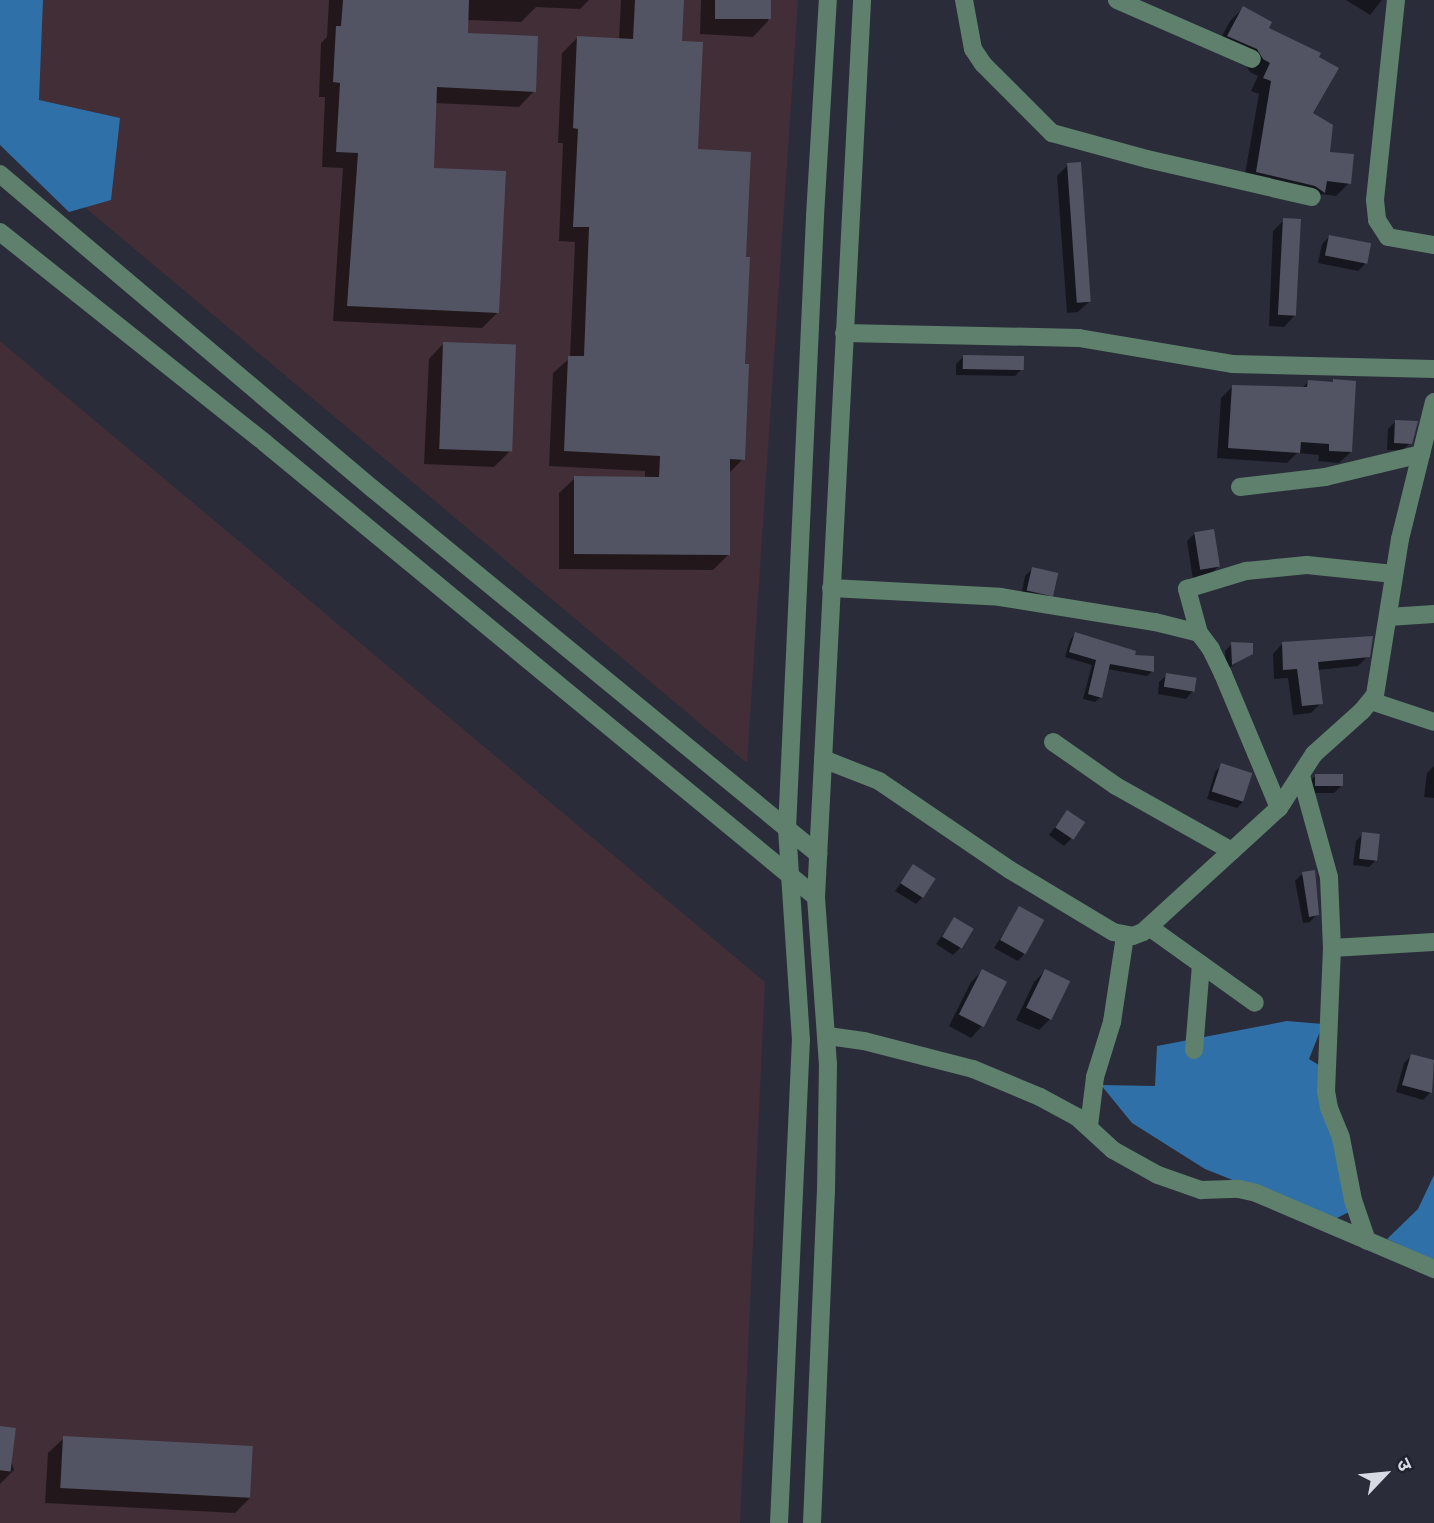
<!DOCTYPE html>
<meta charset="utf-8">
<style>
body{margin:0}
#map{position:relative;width:1434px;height:1523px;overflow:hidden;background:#2a2c39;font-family:"DM Sans","Noto Sans Devanagari",sans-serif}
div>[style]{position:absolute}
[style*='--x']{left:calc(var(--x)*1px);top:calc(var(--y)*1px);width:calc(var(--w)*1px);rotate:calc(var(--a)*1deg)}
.industrial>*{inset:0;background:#412e36}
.water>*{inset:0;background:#3070a8}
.shadow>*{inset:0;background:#0007}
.building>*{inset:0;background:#525463;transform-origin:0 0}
.minor>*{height:18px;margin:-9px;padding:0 9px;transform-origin:9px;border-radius:9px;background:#5e806c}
span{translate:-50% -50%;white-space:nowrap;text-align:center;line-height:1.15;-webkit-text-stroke:5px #20222f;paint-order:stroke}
.north{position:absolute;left:1350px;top:1439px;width:70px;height:70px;-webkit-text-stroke:5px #20222f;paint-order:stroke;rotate:64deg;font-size:19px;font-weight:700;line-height:28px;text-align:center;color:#d8dae3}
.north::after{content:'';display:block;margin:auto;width:24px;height:32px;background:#d8dae3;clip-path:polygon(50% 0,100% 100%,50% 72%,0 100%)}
</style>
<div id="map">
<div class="industrial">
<div style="clip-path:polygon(0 0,798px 0,747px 763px,0 136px)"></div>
<div style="clip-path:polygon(0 341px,765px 982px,740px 1523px,0 1523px)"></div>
</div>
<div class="water">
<div style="clip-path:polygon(0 0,43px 0,39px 100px,120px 118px,111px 200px,69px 212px,0 145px)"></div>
<div style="clip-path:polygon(1287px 1021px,1323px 1024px,1309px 1059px,1327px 1070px,1349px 1212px,1333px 1220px,1205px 1169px,1132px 1123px,1101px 1085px,1155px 1086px,1157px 1046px)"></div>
<div style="clip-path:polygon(1434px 1175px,1434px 1261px,1387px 1239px,1418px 1209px)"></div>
</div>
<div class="shadow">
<div style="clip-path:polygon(329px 0,589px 0,580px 9px,536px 7px,521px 22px,467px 20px,466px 34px,534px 91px,519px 107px,434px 103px,432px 169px,497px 313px,482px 328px,333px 321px,343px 168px,322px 167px,325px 97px,319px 97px,321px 43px,327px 37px)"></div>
<div style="clip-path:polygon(621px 0,682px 0,680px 43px,696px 151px,743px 366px,743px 459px,728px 474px,728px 555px,713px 570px,559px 569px,559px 493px,575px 478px,645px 478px,645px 471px,549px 466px,553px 373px,570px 358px,575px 242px,559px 241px,563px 143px,558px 143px,562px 53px,577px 38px,619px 40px)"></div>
<div style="clip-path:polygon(701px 0,769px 0,768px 21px,753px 37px,700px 34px)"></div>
<div style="clip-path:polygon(1346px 0,1382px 0,1370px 15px)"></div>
<div style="clip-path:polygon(1243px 8px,1267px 29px,1328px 153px,1349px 183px,1336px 196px,1322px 194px,1311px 205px,1243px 185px,1259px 94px,1251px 91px,1258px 76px,1250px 72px,1244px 62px,1215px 49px,1230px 21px)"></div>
<div style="clip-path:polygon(1068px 165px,1090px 301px,1078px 312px,1067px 313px,1057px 176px)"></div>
<div style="clip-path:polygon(1284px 220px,1295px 315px,1284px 327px,1269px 326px,1273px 231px)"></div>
<div style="clip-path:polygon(1329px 237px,1365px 264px,1358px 271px,1318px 263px,1322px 244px)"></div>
<div style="clip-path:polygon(444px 343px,509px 452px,494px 467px,424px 464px,429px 359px)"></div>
<div style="clip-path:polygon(963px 357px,1022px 369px,1015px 376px,956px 375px,956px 364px)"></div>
<div style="clip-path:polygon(1308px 382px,1351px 452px,1339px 463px,1318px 461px,1319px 455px,1297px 453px,1287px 463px,1217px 458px,1221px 398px,1232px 387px,1302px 388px)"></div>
<div style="clip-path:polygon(1396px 421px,1410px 443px,1403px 450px,1387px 450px,1388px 429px)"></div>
<div style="clip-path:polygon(1194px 534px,1218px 567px,1211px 574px,1193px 579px,1187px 541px)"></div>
<div style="clip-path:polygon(1032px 569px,1052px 593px,1045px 601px,1021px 596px,1025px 576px)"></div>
<div style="clip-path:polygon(1075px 634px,1133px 657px,1153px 671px,1147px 676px,1107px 669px,1101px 697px,1095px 702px,1083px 699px,1092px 665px,1065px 657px,1070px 640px)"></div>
<div style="clip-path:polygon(1232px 644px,1251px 653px,1226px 670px,1225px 651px)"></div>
<div style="clip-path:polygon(1282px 644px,1368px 656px,1358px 666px,1317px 670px,1321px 703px,1311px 713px,1293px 715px,1288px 678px,1274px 679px,1273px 654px)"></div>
<div style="clip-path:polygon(1167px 675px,1193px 691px,1186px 699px,1158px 694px,1159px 682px)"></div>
<div style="clip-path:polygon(1222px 765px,1244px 801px,1237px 808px,1207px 799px,1215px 772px)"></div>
<div style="clip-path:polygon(1434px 766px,1434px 798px,1424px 797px,1427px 773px)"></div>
<div style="clip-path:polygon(1315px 776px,1341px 786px,1334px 793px,1309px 793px,1308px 783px)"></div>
<div style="clip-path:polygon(1061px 819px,1071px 839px,1064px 846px,1049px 835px)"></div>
<div style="clip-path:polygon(1363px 834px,1376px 860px,1369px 867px,1353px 865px,1356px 841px)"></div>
<div style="clip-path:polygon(913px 867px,923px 897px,916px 904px,895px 891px)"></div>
<div style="clip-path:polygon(1302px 874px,1317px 914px,1310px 922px,1303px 923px,1295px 881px)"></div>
<div style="clip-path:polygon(1020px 908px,1025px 953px,1018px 961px,994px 948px)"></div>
<div style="clip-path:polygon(954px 919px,960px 948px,953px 955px,936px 944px)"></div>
<div style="clip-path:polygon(982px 971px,1004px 982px,982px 1026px,971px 1038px,949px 1026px,971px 982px)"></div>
<div style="clip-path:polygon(1045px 971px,1050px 1019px,1039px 1030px,1016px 1020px,1034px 982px)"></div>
<div style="clip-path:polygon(1411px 1056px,1434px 1062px,1430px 1093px,1423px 1100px,1396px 1092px,1404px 1063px)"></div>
<div style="clip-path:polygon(0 1428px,14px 1470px,0 1484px)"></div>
<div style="clip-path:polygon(64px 1438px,250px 1498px,235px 1513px,45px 1503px,48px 1453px)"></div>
</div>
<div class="building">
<div style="clip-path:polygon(343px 0,469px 0,468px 33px,538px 36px,536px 92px,437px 87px,434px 168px,506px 171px,499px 313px,347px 306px,358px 153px,336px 152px,340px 83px,333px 82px,336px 26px,341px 26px)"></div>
<div style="clip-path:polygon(635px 0,684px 0,682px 41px,703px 42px,698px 149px,751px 152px,746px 257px,750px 257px,745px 364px,749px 364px,745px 460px,730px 459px,730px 555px,574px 554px,574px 476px,659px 477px,660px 456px,564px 451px,568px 356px,584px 356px,589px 227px,573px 227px,578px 129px,573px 128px,577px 36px,633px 39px)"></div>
<div style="left:715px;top:0;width:56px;height:19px"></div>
<div style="clip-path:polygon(1243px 6px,1272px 22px,1269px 28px,1321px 53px,1319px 57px,1339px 68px,1313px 113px,1333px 125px,1330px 152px,1354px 154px,1351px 184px,1327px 181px,1325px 193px,1315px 186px,1256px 172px,1271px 81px,1263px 78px,1270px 63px,1263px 59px,1257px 49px,1227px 36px)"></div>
<div style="left:1081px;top:162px;width:140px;height:14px;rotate:86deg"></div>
<div style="left:1283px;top:218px;width:18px;height:97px;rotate:3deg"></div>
<div style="left:1329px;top:235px;width:43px;height:21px;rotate:11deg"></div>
<div style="left:443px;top:342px;width:73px;height:107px;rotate:2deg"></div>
<div style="left:963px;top:355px;width:61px;height:14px;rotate:1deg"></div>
<div style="clip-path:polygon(1333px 379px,1356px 381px,1352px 452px,1329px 451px,1329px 444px,1301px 442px,1300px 453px,1228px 448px,1232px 385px,1307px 387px,1308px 380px,1333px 382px)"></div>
<div style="clip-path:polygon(1395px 420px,1418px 421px,1412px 444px,1394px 443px)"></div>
<div style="left:1214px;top:529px;width:38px;height:20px;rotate:81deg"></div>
<div style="left:1032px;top:567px;width:27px;height:24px;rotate:13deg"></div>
<div style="clip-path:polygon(1075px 632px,1136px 651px,1135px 655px,1154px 656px,1154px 672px,1110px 664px,1102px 698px,1088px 694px,1096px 660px,1069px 652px)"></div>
<div style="clip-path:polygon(1373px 636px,1370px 657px,1318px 662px,1323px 704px,1302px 706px,1297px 669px,1283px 670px,1282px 642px)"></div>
<div style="clip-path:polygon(1231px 642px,1253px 643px,1253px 654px,1232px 665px)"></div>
<div style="left:1166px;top:673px;width:31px;height:14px;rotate:9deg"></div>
<div style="left:1221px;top:763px;width:33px;height:30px;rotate:18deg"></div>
<div style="left:1315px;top:774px;width:28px;height:12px"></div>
<div style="left:1067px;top:810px;width:22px;height:21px;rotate:34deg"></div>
<div style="left:1362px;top:832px;width:18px;height:27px;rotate:6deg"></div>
<div style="left:913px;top:864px;width:27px;height:23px;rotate:33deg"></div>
<div style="clip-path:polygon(1315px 870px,1319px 915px,1309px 917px,1302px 872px)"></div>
<div style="left:1019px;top:906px;width:29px;height:39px;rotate:29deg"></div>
<div style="left:954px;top:917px;width:23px;height:23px;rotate:31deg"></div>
<div style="left:982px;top:969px;width:28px;height:51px;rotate:27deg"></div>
<div style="left:1045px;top:969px;width:28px;height:43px;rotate:26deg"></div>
<div style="clip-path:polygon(1411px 1054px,1434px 1060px,1432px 1093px,1402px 1085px)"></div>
<div style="left:0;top:1426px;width:16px;height:44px;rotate:7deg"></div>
<div style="left:63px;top:1436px;width:190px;height:52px;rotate:3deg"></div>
</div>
<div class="minor">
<div style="--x:964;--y:0;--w:50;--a:79.6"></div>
<div style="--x:973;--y:49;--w:18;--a:56"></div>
<div style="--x:983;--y:64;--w:98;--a:45"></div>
<div style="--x:1052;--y:133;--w:98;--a:15.3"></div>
<div style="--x:1147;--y:159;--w:169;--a:13"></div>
<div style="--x:1117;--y:0;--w:147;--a:23.6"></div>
<div style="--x:1396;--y:0;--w:201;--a:96"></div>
<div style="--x:1375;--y:200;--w:20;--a:84"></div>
<div style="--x:1377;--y:220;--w:20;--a:57"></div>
<div style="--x:1388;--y:237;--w:47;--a:9.9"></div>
<div style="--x:0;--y:174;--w:488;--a:40.2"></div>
<div style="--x:373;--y:489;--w:576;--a:39.36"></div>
<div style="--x:0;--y:232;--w:339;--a:38.5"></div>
<div style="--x:265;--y:443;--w:714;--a:39.49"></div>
<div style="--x:844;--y:333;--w:235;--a:1.2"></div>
<div style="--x:1079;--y:338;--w:155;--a:9.6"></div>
<div style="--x:1232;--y:364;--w:202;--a:1.4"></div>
<div style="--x:1240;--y:487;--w:86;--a:-6.7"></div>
<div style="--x:1325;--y:477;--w:99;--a:-13.5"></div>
<div style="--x:831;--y:588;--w:169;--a:3"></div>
<div style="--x:1000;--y:597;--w:157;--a:9.2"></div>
<div style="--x:1155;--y:622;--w:45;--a:14"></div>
<div style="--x:1388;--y:617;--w:46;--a:-3.7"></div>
<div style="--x:1371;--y:701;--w:66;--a:18.4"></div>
<div style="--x:1053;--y:742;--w:77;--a:34.9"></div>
<div style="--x:1116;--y:786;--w:133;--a:29.3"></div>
<div style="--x:823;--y:759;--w:60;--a:21.4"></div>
<div style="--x:879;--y:781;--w:158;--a:34.2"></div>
<div style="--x:1010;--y:870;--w:120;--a:31"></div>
<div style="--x:1113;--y:932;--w:20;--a:11"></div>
<div style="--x:1133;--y:936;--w:11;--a:-22"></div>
<div style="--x:1143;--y:932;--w:184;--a:-42.4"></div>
<div style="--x:1279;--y:808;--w:64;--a:-57.1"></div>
<div style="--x:1314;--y:754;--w:64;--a:-41.9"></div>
<div style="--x:1362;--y:711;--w:21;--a:-51"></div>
<div style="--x:1375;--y:695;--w:158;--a:-80.9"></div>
<div style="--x:1400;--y:539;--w:141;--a:-76.1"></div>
<div style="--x:1301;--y:776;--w:105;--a:74.5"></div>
<div style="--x:1329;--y:877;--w:71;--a:87.6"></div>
<div style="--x:1332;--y:948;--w:143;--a:92.4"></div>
<div style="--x:1326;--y:1091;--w:17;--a:80"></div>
<div style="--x:1329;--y:1108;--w:32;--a:68"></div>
<div style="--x:1341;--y:1138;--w:63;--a:79"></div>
<div style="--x:1353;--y:1200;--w:43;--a:71.1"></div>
<div style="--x:1279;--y:808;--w:145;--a:-112.7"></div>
<div style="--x:1223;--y:674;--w:28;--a:-116"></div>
<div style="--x:1211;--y:649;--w:20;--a:-127"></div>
<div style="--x:1199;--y:633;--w:46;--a:-105.3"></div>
<div style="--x:1187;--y:589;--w:62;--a:-17"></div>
<div style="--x:1246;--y:571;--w:61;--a:-5.6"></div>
<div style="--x:1307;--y:565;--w:87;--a:5.9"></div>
<div style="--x:1149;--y:927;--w:130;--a:35.6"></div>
<div style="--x:1332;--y:948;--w:102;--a:-3.4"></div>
<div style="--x:828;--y:1036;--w:36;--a:8"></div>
<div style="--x:864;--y:1041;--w:113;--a:14.4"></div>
<div style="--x:973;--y:1069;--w:73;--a:22.7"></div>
<div style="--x:1040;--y:1097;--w:42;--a:28.4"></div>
<div style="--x:1077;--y:1117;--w:49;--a:42.5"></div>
<div style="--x:1113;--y:1150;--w:51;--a:29.1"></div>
<div style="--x:1158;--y:1175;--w:46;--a:19.2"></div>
<div style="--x:1201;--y:1190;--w:38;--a:-2"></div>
<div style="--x:1239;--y:1189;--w:17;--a:13"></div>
<div style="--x:1256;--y:1193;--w:194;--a:23.1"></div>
<div style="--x:1194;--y:1050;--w:86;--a:-85.3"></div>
<div style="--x:1089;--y:1126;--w:49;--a:-83"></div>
<div style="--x:1095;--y:1077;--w:58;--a:-72.8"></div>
<div style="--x:1112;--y:1022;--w:87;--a:-81.4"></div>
<div style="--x:779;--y:1523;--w:484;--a:-87.4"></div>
<div style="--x:801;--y:1040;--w:211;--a:-93.8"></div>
<div style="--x:787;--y:829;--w:614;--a:-87.38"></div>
<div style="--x:815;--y:216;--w:216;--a:-86.6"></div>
<div style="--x:812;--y:1523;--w:332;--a:-87.6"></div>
<div style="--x:826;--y:1191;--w:126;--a:-89.1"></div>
<div style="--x:828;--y:1065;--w:168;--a:-94.1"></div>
<div style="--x:816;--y:897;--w:898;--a:-87.06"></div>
</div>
<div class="north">उ</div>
</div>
